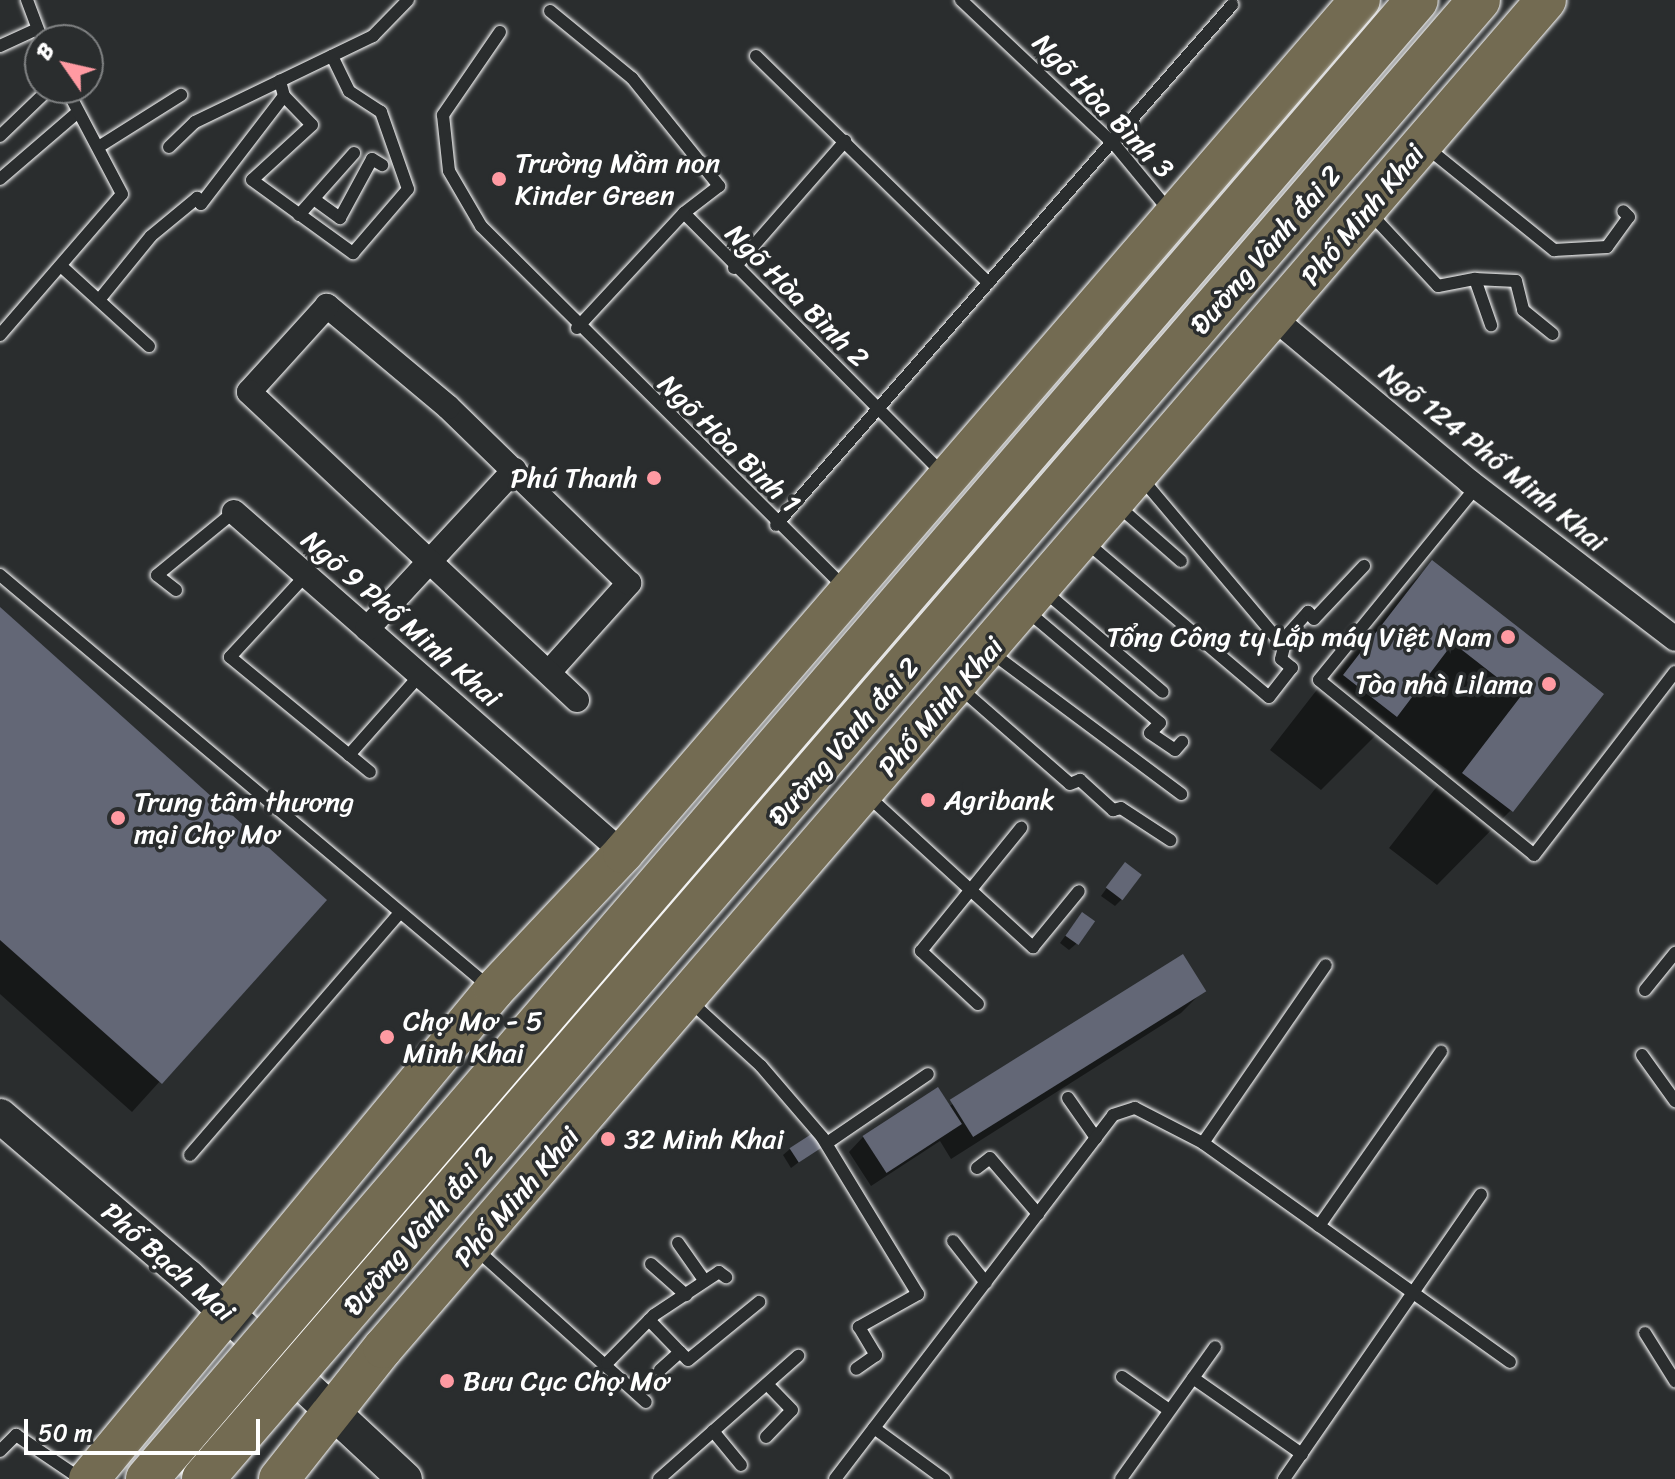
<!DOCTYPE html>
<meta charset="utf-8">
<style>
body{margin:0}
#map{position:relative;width:1675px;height:1479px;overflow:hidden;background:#2a2d2e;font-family:Sriracha,sans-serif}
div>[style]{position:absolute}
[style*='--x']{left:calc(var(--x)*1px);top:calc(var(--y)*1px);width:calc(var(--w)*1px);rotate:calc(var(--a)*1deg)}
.shadow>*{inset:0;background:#0007}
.building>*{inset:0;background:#636776;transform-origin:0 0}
.roads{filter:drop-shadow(0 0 2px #fff) drop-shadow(0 0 2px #fff)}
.service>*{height:12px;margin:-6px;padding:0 6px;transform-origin:6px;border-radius:6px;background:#2a2d2e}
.minor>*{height:24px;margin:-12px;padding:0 12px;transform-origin:12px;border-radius:12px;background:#2a2d2e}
.secondary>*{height:34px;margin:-17px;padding:0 17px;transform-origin:17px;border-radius:17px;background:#2a2d2e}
.primary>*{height:40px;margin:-20px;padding:0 20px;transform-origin:20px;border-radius:20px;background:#736b52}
.bridges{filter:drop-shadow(0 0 2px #fff) drop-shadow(0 0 2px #fff)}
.trunk-bridge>*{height:42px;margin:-21px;padding:0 21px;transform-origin:21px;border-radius:21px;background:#736b52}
.dots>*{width:22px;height:22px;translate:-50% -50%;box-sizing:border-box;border:4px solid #2a2d2e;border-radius:50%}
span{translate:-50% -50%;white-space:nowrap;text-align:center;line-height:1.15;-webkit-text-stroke:7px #2a2d2e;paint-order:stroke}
.street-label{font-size:28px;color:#fff}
.poi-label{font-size:28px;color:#fff}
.left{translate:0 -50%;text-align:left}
.right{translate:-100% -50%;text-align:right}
.north{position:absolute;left:24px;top:24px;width:80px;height:80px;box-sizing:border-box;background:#2a2d2e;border:2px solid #7f8182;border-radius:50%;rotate:304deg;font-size:22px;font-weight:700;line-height:32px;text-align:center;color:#fff}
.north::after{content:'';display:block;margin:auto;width:28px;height:36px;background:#ff9aa2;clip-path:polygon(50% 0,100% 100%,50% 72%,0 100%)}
.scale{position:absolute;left:24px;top:1419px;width:236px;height:36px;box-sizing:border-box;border:4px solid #fff;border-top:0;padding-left:10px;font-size:24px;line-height:28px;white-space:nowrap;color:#fff;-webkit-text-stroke:6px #2a2d2e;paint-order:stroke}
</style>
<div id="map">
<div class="shadow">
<div style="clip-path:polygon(1432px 563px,1601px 694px,1511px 810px,1437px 885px,1389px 848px,1449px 771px,1387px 724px,1321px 790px,1270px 750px,1358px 637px)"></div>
<div style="clip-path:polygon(0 610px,324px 900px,132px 1112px,0 994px)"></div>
<div style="clip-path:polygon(1119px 871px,1121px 900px,1115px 906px,1101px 896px)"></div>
<div style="clip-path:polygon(1076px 921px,1076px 944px,1069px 950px,1060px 943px)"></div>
<div style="clip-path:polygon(1182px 957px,1203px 991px,1181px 1013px,951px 1159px,940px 1141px,871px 1186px,849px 1152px,863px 1137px,948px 1107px)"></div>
<div style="clip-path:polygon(819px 1147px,791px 1168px,783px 1155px,790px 1149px)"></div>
</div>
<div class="building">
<div style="clip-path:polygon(1432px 560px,1604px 694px,1513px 812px,1462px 773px,1521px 696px,1453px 643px,1397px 717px,1343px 675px)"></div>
<div style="clip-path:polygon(0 607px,327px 900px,162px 1084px,0 940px)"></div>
<div style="left:1125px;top:862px;width:21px;height:32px;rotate:37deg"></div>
<div style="left:1082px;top:912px;width:16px;height:29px;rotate:35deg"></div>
<div style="left:1183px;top:954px;width:44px;height:275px;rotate:58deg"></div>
<div style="left:938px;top:1087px;width:44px;height:90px;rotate:57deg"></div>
<div style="left:813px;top:1133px;width:17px;height:28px;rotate:57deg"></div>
</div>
<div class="roads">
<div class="service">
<div style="--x:27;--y:0;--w:43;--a:69.4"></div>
<div style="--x:961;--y:0;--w:212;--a:43.3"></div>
<div style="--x:1115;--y:145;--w:88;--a:50.5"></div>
<div style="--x:550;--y:11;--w:106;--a:39.3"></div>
<div style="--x:632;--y:78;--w:139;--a:51.1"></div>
<div style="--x:719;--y:186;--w:44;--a:142.4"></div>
<div style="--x:684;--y:213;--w:368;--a:45.2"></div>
<div style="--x:500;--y:32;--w:101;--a:124.5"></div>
<div style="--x:443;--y:115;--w:56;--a:83.9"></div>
<div style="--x:449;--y:171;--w:64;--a:59.8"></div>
<div style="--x:481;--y:226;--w:512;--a:44.84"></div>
<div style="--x:0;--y:46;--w:41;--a:-24.7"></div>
<div style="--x:756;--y:56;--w:325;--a:44.3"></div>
<div style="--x:284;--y:96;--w:40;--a:46"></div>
<div style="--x:312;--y:125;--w:81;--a:137.5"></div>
<div style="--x:252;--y:180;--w:125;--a:35.9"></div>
<div style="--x:353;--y:253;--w:84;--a:-49.3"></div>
<div style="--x:408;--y:189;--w:82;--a:-109.3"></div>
<div style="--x:381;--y:112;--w:38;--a:-147"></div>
<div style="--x:349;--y:91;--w:39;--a:-116"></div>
<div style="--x:0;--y:136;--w:69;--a:-43.8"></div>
<div style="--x:100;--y:146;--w:96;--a:-32.2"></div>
<div style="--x:1425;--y:146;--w:166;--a:38.9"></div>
<div style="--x:1554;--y:250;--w:53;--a:-3.2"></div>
<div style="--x:1607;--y:247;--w:37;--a:-54"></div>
<div style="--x:1629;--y:217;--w:8;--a:-135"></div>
<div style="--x:169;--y:147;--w:36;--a:-44"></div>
<div style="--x:195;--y:122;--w:198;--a:-25.8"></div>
<div style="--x:373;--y:36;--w:50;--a:-45.8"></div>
<div style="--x:0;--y:179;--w:103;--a:-40.7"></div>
<div style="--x:315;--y:200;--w:31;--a:36"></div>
<div style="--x:340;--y:218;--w:67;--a:-61.5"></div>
<div style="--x:372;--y:159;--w:12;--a:31"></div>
<div style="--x:1369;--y:212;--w:101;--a:47"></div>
<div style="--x:1438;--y:286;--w:38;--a:-11"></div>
<div style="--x:1475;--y:279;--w:49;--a:70.8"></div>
<div style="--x:299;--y:215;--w:83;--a:-48.4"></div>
<div style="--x:61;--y:266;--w:119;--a:42.3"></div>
<div style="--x:734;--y:268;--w:169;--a:-48.8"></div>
<div style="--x:1475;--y:279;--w:41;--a:2.8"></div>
<div style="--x:1516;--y:281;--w:30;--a:76"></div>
<div style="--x:1523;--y:310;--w:38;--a:39"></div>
<div style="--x:99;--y:300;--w:82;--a:-50.9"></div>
<div style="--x:151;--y:236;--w:60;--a:-39.6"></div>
<div style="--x:197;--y:198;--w:7;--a:56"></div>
<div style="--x:201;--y:204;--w:136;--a:-52.5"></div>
<div style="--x:284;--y:96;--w:16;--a:-105"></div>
<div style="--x:577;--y:328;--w:157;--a:-47.1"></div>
<div style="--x:0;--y:335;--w:186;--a:-49.1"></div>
<div style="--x:122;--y:194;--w:120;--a:-117.8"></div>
<div style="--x:1477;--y:486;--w:250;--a:129.2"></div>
<div style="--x:1319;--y:680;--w:277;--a:39.1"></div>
<div style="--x:1534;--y:855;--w:231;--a:-52.4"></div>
<div style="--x:1117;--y:505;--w:85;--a:41.2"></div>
<div style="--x:776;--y:525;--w:692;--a:-48.75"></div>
<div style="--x:1085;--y:541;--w:241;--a:40.3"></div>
<div style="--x:1269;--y:697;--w:37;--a:-52"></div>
<div style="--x:1292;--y:668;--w:14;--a:-141"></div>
<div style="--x:1281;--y:659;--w:12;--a:-76"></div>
<div style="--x:1284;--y:647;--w:220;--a:-130.2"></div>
<div style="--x:0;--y:575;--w:638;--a:40.1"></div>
<div style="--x:306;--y:575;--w:112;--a:132.8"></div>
<div style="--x:230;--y:657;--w:181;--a:39.4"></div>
<div style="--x:176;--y:590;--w:24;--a:-142"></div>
<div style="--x:157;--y:575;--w:99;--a:-39.3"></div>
<div style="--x:1043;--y:590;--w:157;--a:40.4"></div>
<div style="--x:1026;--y:610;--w:175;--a:40.1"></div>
<div style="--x:1160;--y:723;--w:14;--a:135"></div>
<div style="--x:1150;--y:733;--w:30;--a:34"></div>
<div style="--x:1175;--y:750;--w:11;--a:-49"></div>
<div style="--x:1280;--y:643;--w:42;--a:-47.9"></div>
<div style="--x:1308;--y:612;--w:9;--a:49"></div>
<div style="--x:1314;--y:619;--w:73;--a:-46.7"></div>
<div style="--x:992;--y:653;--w:236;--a:36.7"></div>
<div style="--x:959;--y:687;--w:147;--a:41.1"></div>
<div style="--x:1070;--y:784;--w:11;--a:-22"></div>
<div style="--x:1080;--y:780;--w:45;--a:42.3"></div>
<div style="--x:1113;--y:810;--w:8;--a:-14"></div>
<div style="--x:1121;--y:808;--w:59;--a:33.1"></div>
<div style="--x:349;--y:755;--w:107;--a:-48.4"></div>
<div style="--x:868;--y:796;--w:224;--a:42.5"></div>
<div style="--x:1033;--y:947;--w:72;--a:-50.6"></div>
<div style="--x:1645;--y:990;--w:48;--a:-51"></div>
<div style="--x:691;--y:1002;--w:95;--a:42.4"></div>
<div style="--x:761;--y:1066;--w:94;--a:49.3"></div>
<div style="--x:822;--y:1137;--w:184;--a:58.6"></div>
<div style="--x:918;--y:1294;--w:68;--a:150.8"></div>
<div style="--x:859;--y:1327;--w:33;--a:59"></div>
<div style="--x:876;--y:1355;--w:24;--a:145"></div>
<div style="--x:978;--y:1004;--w:78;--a:-137.1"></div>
<div style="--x:921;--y:951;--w:159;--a:-50.9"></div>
<div style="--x:1642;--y:1055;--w:57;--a:54.3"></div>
<div style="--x:1068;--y:1098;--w:49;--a:55"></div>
<div style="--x:827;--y:1143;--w:122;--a:-34.3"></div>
<div style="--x:1203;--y:1143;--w:216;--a:-55.4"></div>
<div style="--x:190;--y:1155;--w:319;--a:-49.1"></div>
<div style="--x:977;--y:1168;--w:16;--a:-38"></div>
<div style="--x:990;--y:1158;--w:74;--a:49.4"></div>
<div style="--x:1319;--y:1226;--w:213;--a:-55"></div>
<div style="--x:953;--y:1241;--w:53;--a:51.8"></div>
<div style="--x:678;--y:1243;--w:45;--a:54.9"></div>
<div style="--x:477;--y:1250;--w:227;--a:42"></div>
<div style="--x:651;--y:1264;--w:47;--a:41.5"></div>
<div style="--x:649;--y:1320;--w:45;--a:45.9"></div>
<div style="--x:680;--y:1352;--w:27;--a:138"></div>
<div style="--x:1645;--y:1333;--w:57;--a:58"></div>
<div style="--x:680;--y:1352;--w:11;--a:45"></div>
<div style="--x:688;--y:1360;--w:92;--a:-39.2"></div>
<div style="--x:607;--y:1363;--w:67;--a:-45.6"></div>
<div style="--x:654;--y:1315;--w:78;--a:-33.5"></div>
<div style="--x:719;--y:1272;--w:9;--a:36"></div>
<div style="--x:1122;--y:1377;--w:57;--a:35.1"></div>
<div style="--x:1193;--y:1378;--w:133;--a:34.9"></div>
<div style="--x:874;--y:1428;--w:87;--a:36.1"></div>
<div style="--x:713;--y:1431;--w:44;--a:50.5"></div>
<div style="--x:766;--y:1437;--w:37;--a:-46"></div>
<div style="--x:792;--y:1410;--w:36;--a:-134"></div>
<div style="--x:0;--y:1451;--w:23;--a:-45"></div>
<div style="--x:16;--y:1435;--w:78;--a:34.1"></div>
<div style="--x:659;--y:1479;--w:186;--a:-41.5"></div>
<div style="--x:835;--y:1479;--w:458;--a:-52.6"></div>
<div style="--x:1113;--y:1115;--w:23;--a:-18"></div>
<div style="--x:1135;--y:1108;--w:76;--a:27.2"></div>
<div style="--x:1203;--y:1143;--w:377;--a:35.5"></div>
<div style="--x:1121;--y:1479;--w:162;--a:-54.5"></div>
<div style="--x:1284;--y:1479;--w:346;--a:-55.3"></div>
</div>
<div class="minor">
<div style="--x:1275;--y:319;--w:254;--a:39.9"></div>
<div style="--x:1470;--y:482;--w:258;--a:37.4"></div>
<div style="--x:234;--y:512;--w:517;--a:41.24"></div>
<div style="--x:367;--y:629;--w:217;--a:-47.2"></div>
<div style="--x:549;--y:672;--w:120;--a:-48"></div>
<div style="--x:629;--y:583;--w:252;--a:-135.8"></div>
<div style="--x:448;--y:407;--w:158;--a:-140.1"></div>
<div style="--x:327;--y:306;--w:116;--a:132.2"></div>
<div style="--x:249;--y:392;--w:450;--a:43.2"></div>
</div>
<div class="secondary">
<div style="--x:0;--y:1116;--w:246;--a:40.6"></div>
<div style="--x:187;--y:1276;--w:298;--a:43"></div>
</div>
<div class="primary">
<div style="--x:89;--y:1479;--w:635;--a:-50.37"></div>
<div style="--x:494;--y:990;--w:188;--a:-46.7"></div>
<div style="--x:623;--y:853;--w:1127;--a:-49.17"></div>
<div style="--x:279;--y:1479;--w:167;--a:-51.6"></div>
<div style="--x:383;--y:1348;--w:1780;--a:-49.21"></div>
</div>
</div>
<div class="bridges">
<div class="trunk-bridge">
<div style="--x:147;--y:1479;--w:1949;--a:-49.35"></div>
<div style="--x:203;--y:1479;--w:1953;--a:-49.21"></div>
</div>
</div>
<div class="dots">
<div style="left:499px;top:179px;background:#ff9aa2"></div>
<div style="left:654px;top:478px;background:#ff9aa2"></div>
<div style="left:1508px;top:637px;background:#ff9aa2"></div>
<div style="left:1549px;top:684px;background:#ff9aa2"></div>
<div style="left:928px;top:800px;background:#ff9aa2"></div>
<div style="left:118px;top:818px;background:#ff9aa2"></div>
<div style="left:387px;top:1037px;background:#ff9aa2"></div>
<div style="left:608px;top:1139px;background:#ff9aa2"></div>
<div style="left:447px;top:1381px;background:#ff9aa2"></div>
</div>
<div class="street-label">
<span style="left:1103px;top:106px;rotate:46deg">Ngõ Hòa Bình 3</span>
<span style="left:1363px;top:215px;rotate:-50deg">Phố Minh Khai</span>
<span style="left:1266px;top:250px;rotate:-49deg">Đường Vành đai 2</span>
<span style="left:797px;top:296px;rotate:45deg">Ngõ Hòa Bình 2</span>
<span style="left:729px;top:444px;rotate:44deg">Ngõ Hòa Bình 1</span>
<span style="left:1493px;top:457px;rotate:39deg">Ngõ 124 Phố Minh Khai</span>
<span style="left:401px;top:619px;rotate:41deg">Ngõ 9 Phố Minh Khai</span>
<span style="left:941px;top:707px;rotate:-49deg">Phố Minh Khai</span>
<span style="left:844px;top:742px;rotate:-49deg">Đường Vành đai 2</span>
<span style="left:517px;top:1197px;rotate:-49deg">Phố Minh Khai</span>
<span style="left:419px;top:1231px;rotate:-49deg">Đường Vành đai 2</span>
<span style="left:168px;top:1262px;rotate:41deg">Phố Bạch Mai</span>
</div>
<div class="poi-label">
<span class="left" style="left:515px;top:179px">Trường Mầm non<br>Kinder Green</span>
<span class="right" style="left:638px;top:478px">Phú Thanh</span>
<span class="right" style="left:1492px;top:637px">Tổng Công ty Lắp máy Việt Nam</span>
<span class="right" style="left:1533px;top:684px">Tòa nhà Lilama</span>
<span class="left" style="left:944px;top:800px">Agribank</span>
<span class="left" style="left:134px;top:818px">Trung tâm thương<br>mại Chợ Mơ</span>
<span class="left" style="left:403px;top:1037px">Chợ Mơ - 5<br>Minh Khai</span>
<span class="left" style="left:624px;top:1139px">32 Minh Khai</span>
<span class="left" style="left:463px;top:1381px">Bưu Cục Chợ Mơ</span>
</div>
<div class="north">B</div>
<div class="scale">50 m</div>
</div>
